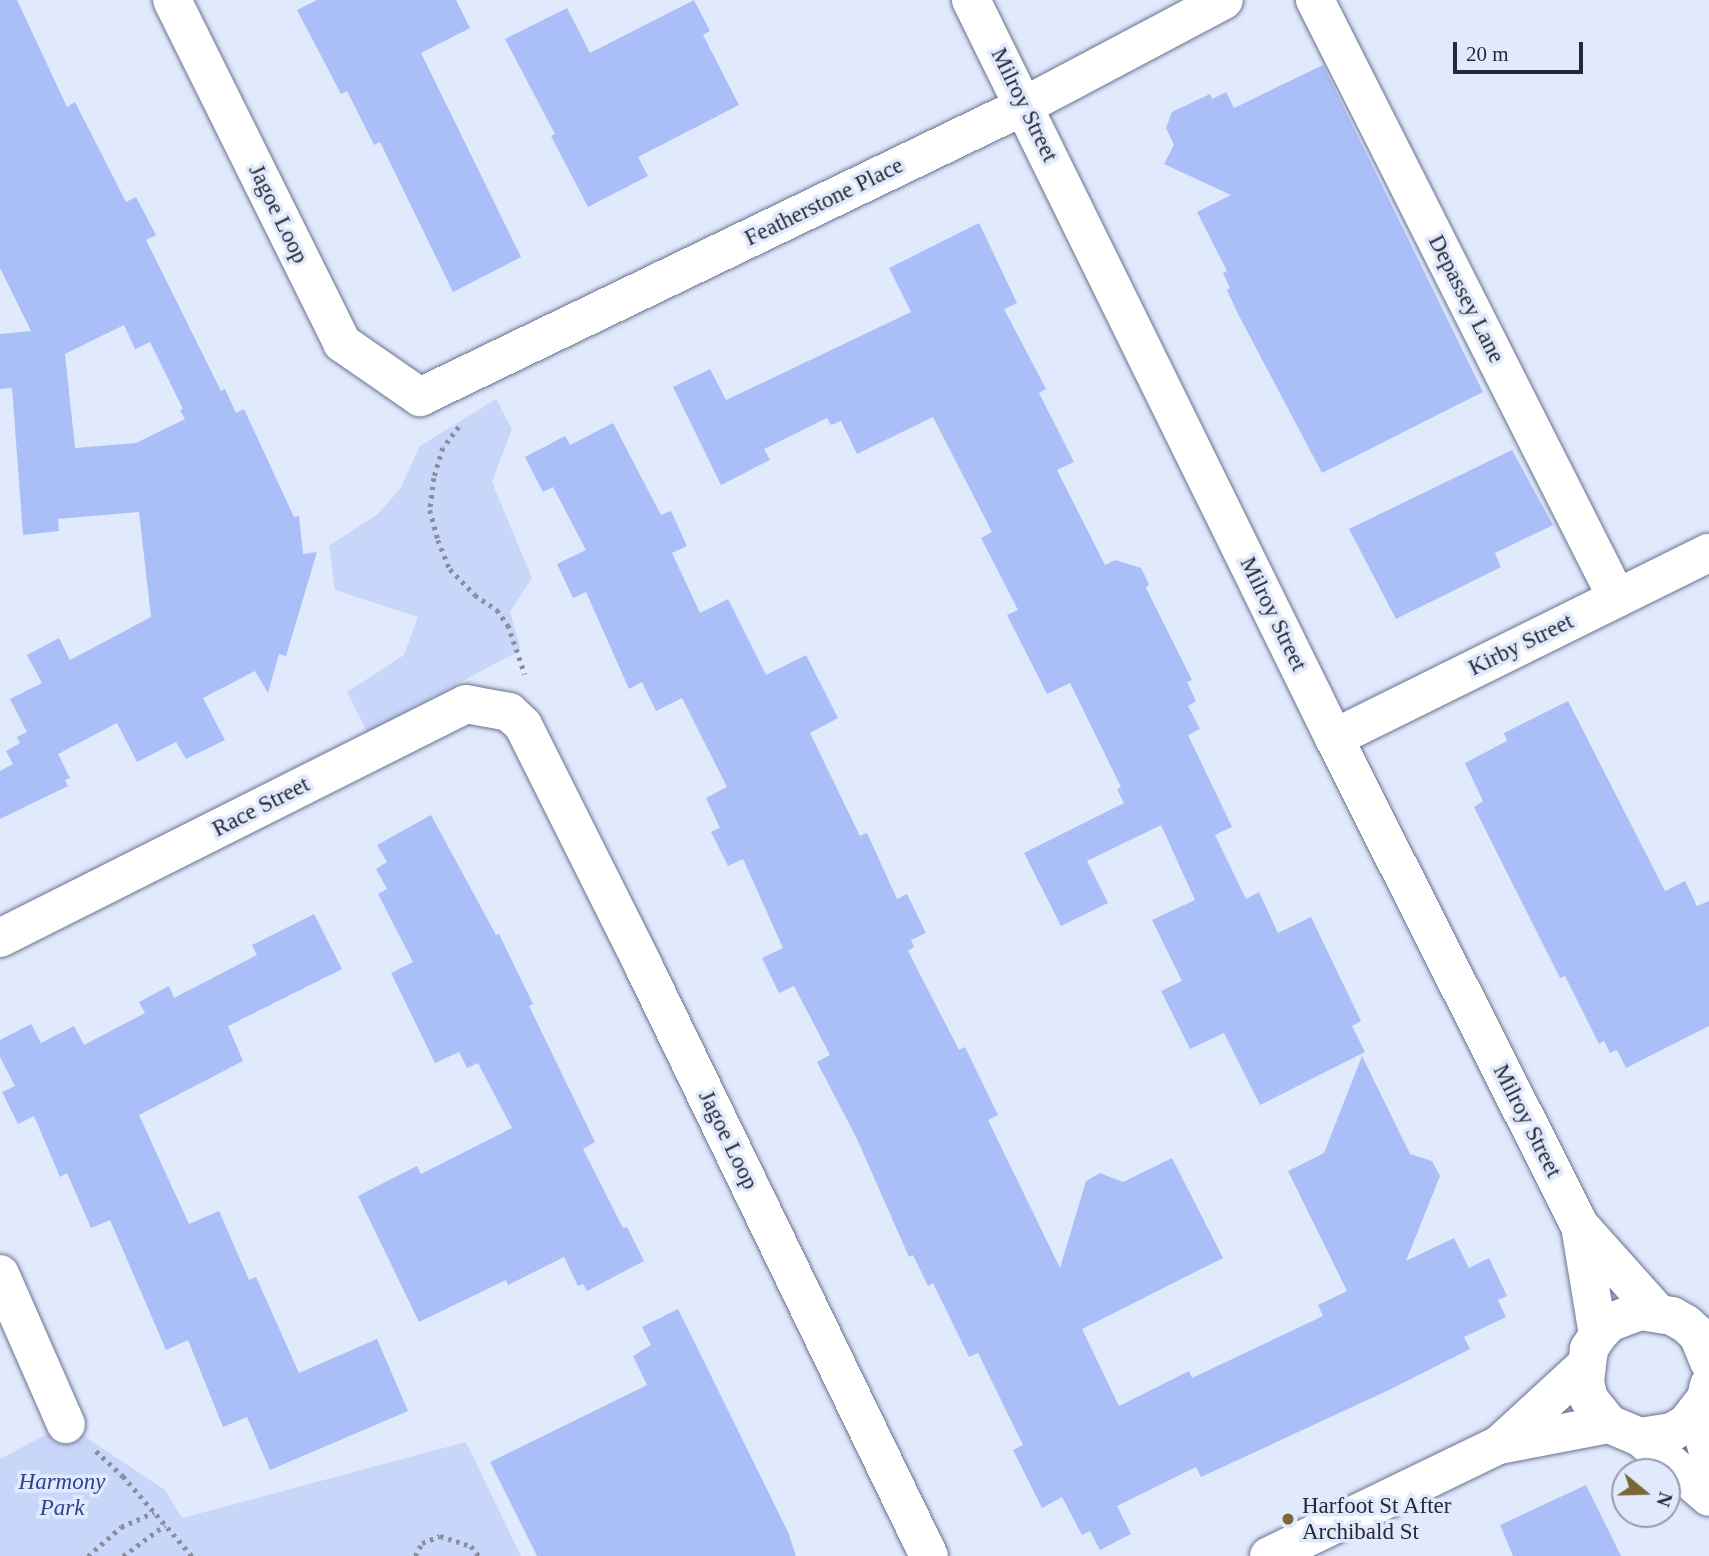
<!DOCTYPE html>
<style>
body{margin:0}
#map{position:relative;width:1709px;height:1556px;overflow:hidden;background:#e1e9fc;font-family:Georgia,serif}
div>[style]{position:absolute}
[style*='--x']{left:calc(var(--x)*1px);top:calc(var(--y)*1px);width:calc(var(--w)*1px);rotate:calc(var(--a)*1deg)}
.green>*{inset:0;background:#c8d6fa}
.building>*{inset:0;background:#aabff8}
.path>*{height:4.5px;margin-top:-2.25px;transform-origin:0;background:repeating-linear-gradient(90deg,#898f9e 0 3.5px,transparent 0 8.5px)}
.roads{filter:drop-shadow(0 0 2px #68738f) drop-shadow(0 0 2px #68738f)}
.minor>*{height:38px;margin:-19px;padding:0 19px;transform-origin:19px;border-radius:19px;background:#fff}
.dots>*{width:19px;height:19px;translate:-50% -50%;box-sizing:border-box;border:4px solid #e1e9fc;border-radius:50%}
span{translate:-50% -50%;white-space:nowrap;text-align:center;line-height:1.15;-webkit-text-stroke:7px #e1e9fc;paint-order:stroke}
.street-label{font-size:23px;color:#252935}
.park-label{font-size:23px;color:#2d4393;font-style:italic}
.poi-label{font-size:23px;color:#252935}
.left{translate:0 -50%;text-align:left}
.north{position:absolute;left:1611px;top:1458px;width:70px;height:70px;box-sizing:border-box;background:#e1e9fc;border:2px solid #969cac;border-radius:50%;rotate:109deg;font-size:19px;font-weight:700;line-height:28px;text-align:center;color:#252935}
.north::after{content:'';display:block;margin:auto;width:24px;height:32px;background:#7a6735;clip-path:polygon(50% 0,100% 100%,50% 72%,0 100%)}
.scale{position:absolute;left:1453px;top:42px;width:130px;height:32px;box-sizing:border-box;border:4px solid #252935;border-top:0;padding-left:9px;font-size:21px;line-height:24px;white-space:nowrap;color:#252935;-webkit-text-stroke:5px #e1e9fc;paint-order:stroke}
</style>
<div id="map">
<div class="green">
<div style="clip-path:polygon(496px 399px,512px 429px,492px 482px,532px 578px,510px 612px,521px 650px,367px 732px,347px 692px,404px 655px,418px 617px,335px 590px,329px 546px,378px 514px,400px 489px,420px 446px)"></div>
<div style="clip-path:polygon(66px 1424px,165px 1490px,182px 1518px,466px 1442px,521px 1556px,0 1556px,0 1459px)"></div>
</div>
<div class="building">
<div style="clip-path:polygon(evenodd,0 0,17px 0,67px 107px,75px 102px,126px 202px,136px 197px,156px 235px,146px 240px,221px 391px,225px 389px,236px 413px,244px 409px,294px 517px,299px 516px,303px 554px,317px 552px,286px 656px,279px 654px,268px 693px,255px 671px,203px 698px,225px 740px,186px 759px,176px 742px,137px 762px,117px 723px,58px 754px,70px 778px,65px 780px,68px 786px,0 819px,0 771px,13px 764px,6px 751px,20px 743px,17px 737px,27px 732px,10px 699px,42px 683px,27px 655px,59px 638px,70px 660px,151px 617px,139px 512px,58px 519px,59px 531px,23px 535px,12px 388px,0 389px,0 334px,31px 331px,0 268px,0 0,124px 325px,135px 349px,150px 342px,183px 409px,180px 410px,185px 419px,136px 443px,75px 448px,65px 354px,124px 325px)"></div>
<div style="clip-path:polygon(317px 0,456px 0,470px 28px,421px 53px,521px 257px,453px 292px,380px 142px,374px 145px,347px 91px,341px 94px,297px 10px)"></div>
<div style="clip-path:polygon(694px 0,710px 31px,703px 35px,739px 105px,638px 157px,648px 176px,588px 207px,551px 136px,555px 134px,505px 39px,567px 8px,590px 53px)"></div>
<div style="clip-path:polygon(1323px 65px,1483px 392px,1322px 473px,1238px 314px,1227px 290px,1230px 288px,1223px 273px,1227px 271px,1197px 212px,1231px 195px,1164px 164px,1174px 145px,1166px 128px,1172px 112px,1210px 94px,1212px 99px,1226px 92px,1234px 108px)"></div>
<div style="clip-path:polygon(979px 223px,1017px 303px,1004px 309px,1046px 389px,1039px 393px,1074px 462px,1057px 470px,1105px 565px,1115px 560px,1141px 568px,1149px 584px,1146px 588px,1192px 680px,1187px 682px,1196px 701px,1188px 706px,1200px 729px,1188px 735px,1232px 827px,1215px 835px,1246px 899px,1259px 892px,1278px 933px,1311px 917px,1361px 1021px,1352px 1026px,1365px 1052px,1260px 1105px,1224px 1033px,1190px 1049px,1161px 991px,1182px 981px,1152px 920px,1195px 900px,1161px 825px,1087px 861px,1108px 903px,1061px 926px,1024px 853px,1124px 803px,1117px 789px,1121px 787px,1070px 683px,1047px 694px,1007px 615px,1018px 610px,981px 538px,992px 532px,933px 417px,857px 454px,841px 421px,831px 425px,827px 418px,764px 449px,770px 460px,721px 485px,673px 387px,710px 369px,726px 400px,911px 312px,889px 268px)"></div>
<div style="clip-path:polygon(613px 423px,661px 515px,671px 511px,687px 546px,672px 553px,700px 613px,728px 599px,766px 675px,806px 655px,838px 718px,810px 733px,860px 836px,867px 833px,897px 899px,907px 894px,926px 933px,911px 940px,914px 947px,908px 951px,959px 1050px,965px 1047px,998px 1115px,988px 1120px,1060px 1268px,1086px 1181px,1100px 1173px,1123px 1182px,1172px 1158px,1223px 1258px,1082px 1329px,1119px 1406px,1189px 1371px,1192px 1378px,1323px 1316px,1318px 1305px,1347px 1291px,1288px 1171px,1324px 1153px,1362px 1056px,1410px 1154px,1432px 1161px,1440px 1176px,1406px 1261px,1454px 1238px,1469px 1268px,1489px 1258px,1507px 1296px,1498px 1300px,1506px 1317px,1464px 1337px,1470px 1349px,1389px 1390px,1201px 1477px,1196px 1467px,1117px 1506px,1131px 1534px,1100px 1550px,1090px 1531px,1082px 1535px,1062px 1497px,1042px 1508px,1013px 1450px,1023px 1445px,978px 1353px,969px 1357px,933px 1283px,928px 1286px,913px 1255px,909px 1257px,857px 1139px,817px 1062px,830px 1055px,794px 986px,779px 993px,762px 958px,783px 948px,743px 859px,728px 866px,711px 832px,720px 828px,706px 798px,727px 787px,682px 698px,656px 711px,642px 682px,629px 689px,586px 592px,573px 598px,557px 564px,586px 550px,553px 487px,543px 492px,525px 457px,565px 436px,570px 445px)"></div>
<div style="clip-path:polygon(1512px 450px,1553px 525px,1495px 553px,1501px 567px,1396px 619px,1349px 529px)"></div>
<div style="clip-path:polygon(1568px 701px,1665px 891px,1685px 881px,1697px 906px,1709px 901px,1709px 1026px,1626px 1068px,1617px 1050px,1610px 1053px,1604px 1041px,1599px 1044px,1565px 976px,1560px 978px,1474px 807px,1483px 801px,1465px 763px,1507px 741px,1504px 733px)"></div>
<div style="clip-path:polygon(431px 815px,496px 935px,499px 934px,533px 1004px,529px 1006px,595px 1142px,583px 1149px,623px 1228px,627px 1227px,644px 1261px,587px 1291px,583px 1284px,578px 1286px,564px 1257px,508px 1285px,506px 1280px,419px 1322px,358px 1196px,417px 1166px,421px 1174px,512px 1128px,478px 1063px,467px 1068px,459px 1052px,435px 1063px,391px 973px,413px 962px,378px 894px,387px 889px,376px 869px,387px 862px,377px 845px)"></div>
<div style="clip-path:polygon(314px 914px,342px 969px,228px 1026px,243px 1061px,139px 1115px,189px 1224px,219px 1211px,249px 1280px,256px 1277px,299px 1373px,377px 1339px,408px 1411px,270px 1470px,247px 1417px,223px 1427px,188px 1340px,166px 1350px,110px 1220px,91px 1228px,67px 1173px,60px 1177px,34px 1116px,18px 1124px,2px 1092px,15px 1086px,0 1057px,0 1040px,31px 1024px,41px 1043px,74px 1026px,84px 1045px,145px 1013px,139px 1002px,169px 986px,174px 998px,257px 955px,252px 945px)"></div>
<div style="clip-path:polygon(678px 1309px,788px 1532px,796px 1556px,537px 1556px,490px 1462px,647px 1385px,633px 1356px,651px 1345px,642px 1327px)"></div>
<div style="clip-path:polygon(1586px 1485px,1621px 1556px,1513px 1556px,1500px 1525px)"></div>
</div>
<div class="path">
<div style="--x:459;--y:427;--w:26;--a:127"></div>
<div style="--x:443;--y:448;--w:31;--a:107"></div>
<div style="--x:434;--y:478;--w:32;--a:97"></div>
<div style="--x:430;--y:510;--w:31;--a:75"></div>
<div style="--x:438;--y:540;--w:31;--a:68"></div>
<div style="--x:450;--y:569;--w:36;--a:46"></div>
<div style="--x:475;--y:595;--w:27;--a:34"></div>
<div style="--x:497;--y:610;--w:19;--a:54"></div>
<div style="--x:508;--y:625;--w:52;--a:70.9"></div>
<div style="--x:96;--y:1451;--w:37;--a:43"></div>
<div style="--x:123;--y:1476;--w:106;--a:49.2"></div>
<div style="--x:88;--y:1556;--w:44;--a:-41.3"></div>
<div style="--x:121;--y:1527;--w:36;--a:-24"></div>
<div style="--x:123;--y:1556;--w:52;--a:-36.4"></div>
<div style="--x:415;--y:1556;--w:15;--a:-62"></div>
<div style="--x:422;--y:1543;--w:19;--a:-21"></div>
<div style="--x:440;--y:1536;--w:33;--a:18"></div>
<div style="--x:471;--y:1546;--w:13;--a:51"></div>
</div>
<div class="roads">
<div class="minor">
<div style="--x:172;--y:0;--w:383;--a:63.6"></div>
<div style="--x:342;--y:343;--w:95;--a:34.7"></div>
<div style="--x:420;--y:397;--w:670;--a:-25.72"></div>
<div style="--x:1024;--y:106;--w:226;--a:-27.9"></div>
<div style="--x:971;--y:0;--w:822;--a:63.81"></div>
<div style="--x:1334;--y:738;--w:546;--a:63.25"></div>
<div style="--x:1580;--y:1226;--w:114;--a:48.2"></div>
<div style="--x:1315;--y:0;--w:670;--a:63.21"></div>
<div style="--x:1334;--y:738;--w:418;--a:-26.3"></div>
<div style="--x:0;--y:938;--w:521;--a:-26.66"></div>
<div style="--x:466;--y:704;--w:44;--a:10.5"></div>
<div style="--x:509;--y:712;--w:19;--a:43"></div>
<div style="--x:523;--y:725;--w:271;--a:63.4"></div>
<div style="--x:644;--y:967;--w:654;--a:64.18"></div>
<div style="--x:1580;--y:1226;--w:110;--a:80.6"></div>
<div style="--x:0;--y:1274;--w:164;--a:66.3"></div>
<div style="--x:1709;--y:1362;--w:29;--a:-112"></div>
<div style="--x:1698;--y:1335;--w:16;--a:-137"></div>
<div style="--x:1686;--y:1324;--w:16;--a:-150"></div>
<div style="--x:1672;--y:1316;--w:32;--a:-171"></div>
<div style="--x:1640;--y:1311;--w:33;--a:159"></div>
<div style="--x:1609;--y:1323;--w:16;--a:133"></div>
<div style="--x:1598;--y:1335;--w:17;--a:123"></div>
<div style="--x:1589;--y:1349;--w:33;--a:97"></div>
<div style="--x:1585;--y:1382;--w:17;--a:77"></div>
<div style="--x:1589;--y:1399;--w:32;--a:51"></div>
<div style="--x:1609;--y:1424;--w:34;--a:23"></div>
<div style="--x:1640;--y:1437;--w:32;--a:-9"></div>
<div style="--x:1672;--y:1432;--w:16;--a:-30"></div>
<div style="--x:1686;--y:1424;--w:33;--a:-52"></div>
<div style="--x:1706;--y:1398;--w:13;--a:-77"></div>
<div style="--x:1697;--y:1412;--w:46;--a:74.7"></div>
<div style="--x:1640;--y:1437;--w:91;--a:41"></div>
<div style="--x:1499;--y:1445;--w:117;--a:-42.6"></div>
<div style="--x:1269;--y:1556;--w:255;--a:-25.8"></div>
<div style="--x:1499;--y:1445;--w:112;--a:-10.8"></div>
</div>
</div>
<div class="dots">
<div style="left:1288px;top:1519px;background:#7a6735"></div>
</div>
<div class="street-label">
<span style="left:1024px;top:105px;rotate:64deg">Milroy Street</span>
<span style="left:824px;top:202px;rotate:-26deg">Featherstone Place</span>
<span style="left:278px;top:214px;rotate:64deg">Jagoe Loop</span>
<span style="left:1466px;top:299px;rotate:63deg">Depassey Lane</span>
<span style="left:1273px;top:614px;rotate:64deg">Milroy Street</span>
<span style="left:1521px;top:645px;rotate:-26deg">Kirby Street</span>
<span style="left:261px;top:807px;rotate:-27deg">Race Street</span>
<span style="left:1527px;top:1121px;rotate:63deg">Milroy Street</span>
<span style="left:728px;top:1140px;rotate:64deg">Jagoe Loop</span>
</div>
<div class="park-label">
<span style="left:62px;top:1495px">Harmony<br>Park</span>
</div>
<div class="poi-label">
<span class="left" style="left:1302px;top:1519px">Harfoot St After<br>Archibald St</span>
</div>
<div class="north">N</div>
<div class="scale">20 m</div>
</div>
